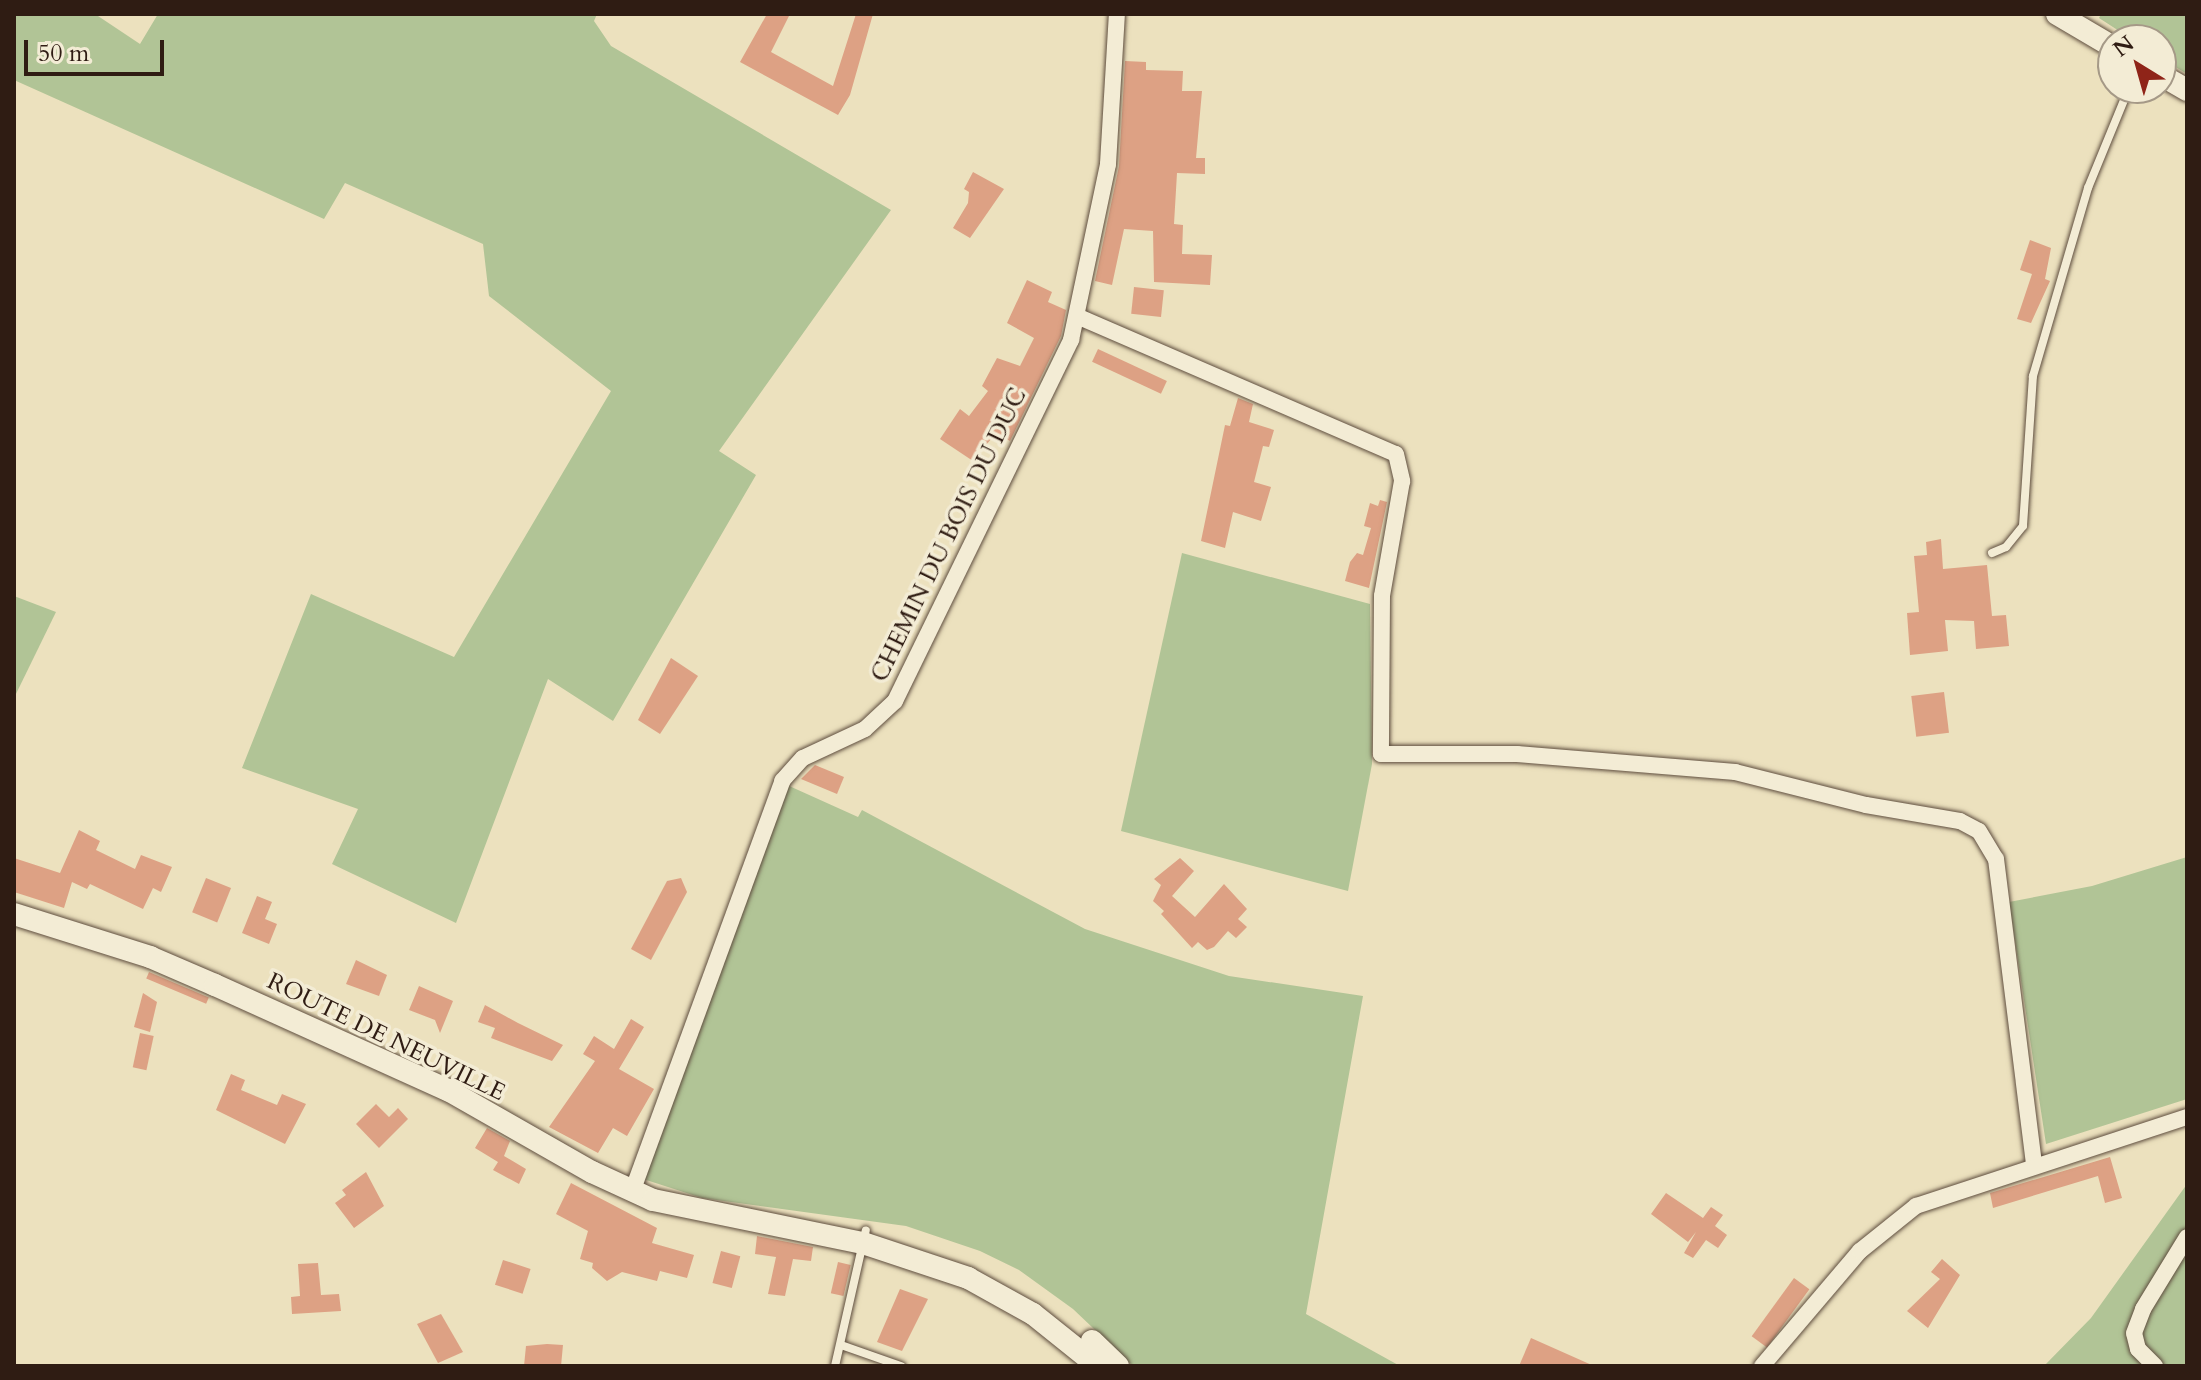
<!DOCTYPE html>
<style>
body{margin:0}
#map{position:relative;width:2201px;height:1380px;overflow:hidden;background:#ece1be;font-family:Cardo,serif}
div>[style]{position:absolute}
[style*='--x']{left:calc(var(--x)*1px);top:calc(var(--y)*1px);width:calc(var(--w)*1px);rotate:calc(var(--a)*1deg)}
.green>*{inset:0;background:#b1c496}
.building>*{inset:0;background:#dda184;transform-origin:0 0}
.roads{filter:drop-shadow(0 0 2px #5e4d3e) drop-shadow(0 0 2px #5e4d3e)}
.lane>*{height:8px;margin:-4px;padding:0 4px;transform-origin:4px;border-radius:4px;background:#f3ecd5}
.street>*{height:16px;margin:-8px;padding:0 8px;transform-origin:8px;border-radius:8px;background:#f3ecd5}
.secondary>*{height:22px;margin:-11px;padding:0 11px;transform-origin:11px;border-radius:11px;background:#f3ecd5}
span{translate:-50% -50%;white-space:nowrap;text-align:center;line-height:1.15;-webkit-text-stroke:7px #f3ecd5;paint-order:stroke}
.street-label{font-size:24px;color:#2f1c13}
.frame{position:absolute;inset:0;border:16px solid #2f1c13;pointer-events:none}
.north{position:absolute;left:2097px;top:24px;width:80px;height:80px;box-sizing:border-box;background:#f3ecd5;border:2px solid #a59987;border-radius:50%;rotate:323deg;font-size:22px;font-weight:700;line-height:32px;text-align:center;color:#2f1c13}
.north::after{content:'';display:block;margin:auto;width:28px;height:36px;background:#8f2418;clip-path:polygon(50% 0,100% 100%,50% 72%,0 100%)}
.scale{position:absolute;left:24px;top:40px;width:140px;height:36px;box-sizing:border-box;border:4px solid #2f1c13;border-top:0;padding-left:10px;font-size:24px;line-height:28px;white-space:nowrap;color:#2f1c13;-webkit-text-stroke:6px #f3ecd5;paint-order:stroke}
</style>
<div id="map">
<div class="green">
<div style="clip-path:polygon(14px 14px,95px 14px,140px 44px,158px 14px,597px 14px,594px 21px,611px 46px,891px 210px,719px 451px,756px 475px,613px 721px,548px 679px,456px 923px,332px 864px,358px 809px,242px 768px,311px 594px,454px 657px,611px 391px,489px 296px,483px 244px,345px 183px,324px 219px,14px 80px)"></div>
<div style="clip-path:polygon(2101px 14px,2187px 14px,2187px 74px,2161px 58px,2161px 40px,2133px 40px,2099px 18px)"></div>
<div style="clip-path:polygon(1182px 553px,1370px 604px,1372px 764px,1348px 891px,1121px 831px)"></div>
<div style="clip-path:polygon(14px 596px,56px 612px,14px 698px)"></div>
<div style="clip-path:polygon(787px 785px,858px 817px,862px 810px,1085px 929px,1229px 976px,1363px 996px,1306px 1314px,1400px 1366px,1133px 1366px,1073px 1309px,1019px 1270px,980px 1251px,906px 1226px,702px 1198px,637px 1177px)"></div>
<div style="clip-path:polygon(2187px 857px,2187px 1099px,2046px 1144px,2009px 902px,2092px 886px)"></div>
<div style="clip-path:polygon(2187px 1184px,2187px 1366px,2044px 1366px,2091px 1318px)"></div>
</div>
<div class="building">
<div style="clip-path:polygon(767px 14px,790px 14px,771px 52px,833px 86px,856px 14px,873px 14px,850px 95px,838px 115px,740px 62px)"></div>
<div style="clip-path:polygon(1125px 61px,1146px 62px,1146px 70px,1183px 71px,1182px 91px,1202px 91px,1196px 158px,1205px 158px,1205px 174px,1177px 173px,1174px 224px,1183px 225px,1182px 254px,1212px 255px,1210px 285px,1154px 282px,1153px 231px,1124px 229px,1112px 285px,1095px 281px,1119px 166px)"></div>
<div style="clip-path:polygon(973px 172px,1004px 189px,970px 238px,953px 228px,968px 203px,969px 192px,964px 189px)"></div>
<div style="clip-path:polygon(2030px 240px,2051px 248px,2045px 279px,2050px 281px,2031px 323px,2017px 319px,2032px 274px,2020px 270px)"></div>
<div style="clip-path:polygon(1027px 280px,1052px 292px,1048px 302px,1066px 310px,1061px 336px,1010px 441px,996px 433px,973px 461px,940px 439px,960px 409px,969px 416px,988px 391px,982px 386px,997px 358px,1020px 366px,1034px 338px,1007px 323px)"></div>
<div style="left:1134px;top:287px;width:30px;height:27px;rotate:6deg"></div>
<div style="left:1098px;top:349px;width:76px;height:14px;rotate:25deg"></div>
<div style="clip-path:polygon(1238px 398px,1253px 404px,1249px 422px,1274px 430px,1269px 447px,1263px 446px,1254px 482px,1271px 487px,1261px 521px,1233px 512px,1225px 548px,1201px 541px,1225px 425px,1230px 426px)"></div>
<div style="clip-path:polygon(1380px 500px,1387px 502px,1369px 588px,1345px 581px,1350px 562px,1357px 553px,1363px 555px,1371px 528px,1364px 526px,1370px 503px,1378px 506px)"></div>
<div style="clip-path:polygon(1941px 539px,1943px 569px,1987px 565px,1992px 616px,2006px 615px,2009px 646px,1976px 649px,1974px 621px,1945px 620px,1948px 651px,1910px 655px,1907px 613px,1919px 612px,1914px 556px,1927px 555px,1926px 542px)"></div>
<div style="clip-path:polygon(671px 658px,698px 676px,660px 734px,638px 720px)"></div>
<div style="left:1944px;top:692px;width:41px;height:33px;rotate:83deg"></div>
<div style="clip-path:polygon(815px 765px,844px 777px,837px 794px,801px 779px)"></div>
<div style="clip-path:polygon(79px 830px,100px 841px,96px 850px,135px 869px,141px 855px,172px 867px,161px 892px,153px 888px,143px 909px,90px 884px,87px 889px,72px 882px,64px 908px,14px 892px,14px 858px,60px 873px)"></div>
<div style="clip-path:polygon(1180px 858px,1194px 871px,1172px 896px,1195px 917px,1224px 884px,1247px 909px,1238px 919px,1247px 927px,1236px 938px,1228px 931px,1214px 947px,1207px 950px,1198px 942px,1192px 948px,1161px 914px,1164px 911px,1153px 901px,1161px 885px,1154px 879px)"></div>
<div style="left:206px;top:878px;width:27px;height:37px;rotate:22deg"></div>
<div style="clip-path:polygon(681px 878px,687px 892px,651px 960px,631px 949px,667px 881px)"></div>
<div style="clip-path:polygon(257px 896px,272px 902px,265px 919px,277px 924px,269px 944px,242px 933px)"></div>
<div style="clip-path:polygon(356px 960px,387px 975px,379px 996px,346px 984px)"></div>
<div style="left:149px;top:972px;width:65px;height:7px;rotate:23deg"></div>
<div style="clip-path:polygon(419px 986px,453px 1001px,440px 1033px,435px 1020px,409px 1010px)"></div>
<div style="clip-path:polygon(143px 993px,157px 1002px,150px 1032px,134px 1027px)"></div>
<div style="clip-path:polygon(485px 1005px,518px 1023px,563px 1045px,552px 1061px,491px 1038px,495px 1028px,478px 1022px)"></div>
<div style="clip-path:polygon(631px 1019px,644px 1027px,619px 1069px,654px 1089px,627px 1136px,613px 1128px,598px 1153px,549px 1127px,595px 1061px,583px 1054px,594px 1036px,614px 1049px)"></div>
<div style="left:140px;top:1033px;width:14px;height:35px;rotate:12deg"></div>
<div style="clip-path:polygon(231px 1074px,245px 1080px,241px 1090px,277px 1105px,282px 1094px,306px 1104px,285px 1144px,216px 1110px)"></div>
<div style="clip-path:polygon(376px 1104px,389px 1117px,398px 1108px,408px 1119px,379px 1148px,356px 1124px)"></div>
<div style="clip-path:polygon(487px 1128px,510px 1141px,504px 1156px,526px 1169px,519px 1184px,493px 1170px,498px 1162px,475px 1148px)"></div>
<div style="clip-path:polygon(2110px 1157px,2122px 1198px,2105px 1203px,2098px 1176px,1993px 1208px,1990px 1193px)"></div>
<div style="clip-path:polygon(366px 1172px,384px 1206px,354px 1228px,335px 1203px,346px 1195px,342px 1190px)"></div>
<div style="clip-path:polygon(571px 1183px,657px 1228px,652px 1243px,694px 1255px,687px 1278px,660px 1271px,657px 1281px,622px 1272px,607px 1281px,592px 1268px,593px 1263px,580px 1259px,588px 1231px,556px 1214px)"></div>
<div style="clip-path:polygon(1666px 1193px,1703px 1218px,1711px 1207px,1723px 1215px,1715px 1226px,1727px 1235px,1718px 1248px,1706px 1240px,1693px 1258px,1684px 1253px,1696px 1232px,1688px 1242px,1651px 1214px)"></div>
<div style="clip-path:polygon(757px 1236px,813px 1247px,811px 1261px,793px 1259px,785px 1296px,768px 1294px,776px 1257px,755px 1254px)"></div>
<div style="left:721px;top:1251px;width:20px;height:33px;rotate:15deg"></div>
<div style="clip-path:polygon(1942px 1259px,1960px 1275px,1928px 1328px,1907px 1311px,1940px 1279px,1931px 1272px)"></div>
<div style="left:503px;top:1260px;width:29px;height:26px;rotate:18deg"></div>
<div style="left:838px;top:1262px;width:13px;height:32px;rotate:13deg"></div>
<div style="clip-path:polygon(318px 1263px,321px 1295px,339px 1294px,341px 1311px,292px 1314px,291px 1297px,300px 1296px,298px 1264px)"></div>
<div style="left:1794px;top:1278px;width:19px;height:72px;rotate:36deg"></div>
<div style="clip-path:polygon(900px 1289px,928px 1299px,902px 1351px,877px 1342px)"></div>
<div style="clip-path:polygon(441px 1314px,463px 1352px,438px 1363px,417px 1324px)"></div>
<div style="clip-path:polygon(1531px 1338px,1594px 1366px,1519px 1366px)"></div>
<div style="clip-path:polygon(547px 1344px,563px 1345px,561px 1366px,524px 1366px,526px 1346px)"></div>
</div>
<div class="roads">
<div class="lane">
<div style="--x:1992;--y:553;--w:15;--a:-23"></div>
<div style="--x:2006;--y:547;--w:27;--a:-51"></div>
<div style="--x:2023;--y:526;--w:150;--a:-86.2"></div>
<div style="--x:2033;--y:376;--w:196;--a:-73.7"></div>
<div style="--x:2088;--y:188;--w:108;--a:-67.7"></div>
<div style="--x:841;--y:1345;--w:64;--a:19.3"></div>
<div style="--x:835;--y:1366;--w:139;--a:-77.2"></div>
</div>
<div class="street">
<div style="--x:1079;--y:317;--w:345;--a:23.4"></div>
<div style="--x:1396;--y:454;--w:28;--a:77"></div>
<div style="--x:1402;--y:481;--w:117;--a:99.9"></div>
<div style="--x:1382;--y:596;--w:158;--a:90.4"></div>
<div style="--x:1381;--y:754;--w:136;--a:0"></div>
<div style="--x:1517;--y:754;--w:219;--a:4.7"></div>
<div style="--x:1735;--y:772;--w:135;--a:14.1"></div>
<div style="--x:1866;--y:805;--w:95;--a:9.7"></div>
<div style="--x:1960;--y:821;--w:21;--a:28"></div>
<div style="--x:1979;--y:831;--w:33;--a:59"></div>
<div style="--x:1996;--y:859;--w:307;--a:82.9"></div>
<div style="--x:632;--y:1192;--w:438;--a:-69.9"></div>
<div style="--x:782;--y:781;--w:31;--a:-48"></div>
<div style="--x:803;--y:758;--w:68;--a:-25.1"></div>
<div style="--x:865;--y:729;--w:41;--a:-43"></div>
<div style="--x:895;--y:701;--w:402;--a:-64"></div>
<div style="--x:1071;--y:340;--w:180;--a:-78.1"></div>
<div style="--x:1108;--y:164;--w:150;--a:-86.6"></div>
<div style="--x:1762;--y:1366;--w:151;--a:-49.6"></div>
<div style="--x:1860;--y:1251;--w:72;--a:-38.8"></div>
<div style="--x:1916;--y:1206;--w:285;--a:-18.2"></div>
<div style="--x:2155;--y:1366;--w:24;--a:-135"></div>
<div style="--x:2138;--y:1349;--w:16;--a:-104"></div>
<div style="--x:2134;--y:1333;--w:26;--a:-69"></div>
<div style="--x:2143;--y:1309;--w:84;--a:-58.6"></div>
</div>
<div class="secondary">
<div style="--x:2057;--y:14;--w:65;--a:30.5"></div>
<div style="--x:2161;--y:75;--w:30;--a:30"></div>
<div style="--x:14;--y:914;--w:143;--a:17.5"></div>
<div style="--x:150;--y:957;--w:71;--a:23.3"></div>
<div style="--x:215;--y:985;--w:256;--a:24.3"></div>
<div style="--x:448;--y:1090;--w:166;--a:29.7"></div>
<div style="--x:592;--y:1172;--w:67;--a:24.7"></div>
<div style="--x:653;--y:1200;--w:214;--a:11.6"></div>
<div style="--x:863;--y:1243;--w:111;--a:18.4"></div>
<div style="--x:968;--y:1278;--w:74;--a:29"></div>
<div style="--x:1033;--y:1314;--w:83;--a:38.7"></div>
<div style="--x:1092;--y:1341;--w:36;--a:44"></div>
</div>
</div>
<div class="street-label">
<span style="left:949px;top:535px;rotate:-64deg">CHEMIN DU BOIS DU DUC</span>
<span style="left:386px;top:1037px;rotate:26deg">ROUTE DE NEUVILLE</span>
</div>
<div class="frame"></div>
<div class="north">N</div>
<div class="scale">50 m</div>
</div>
